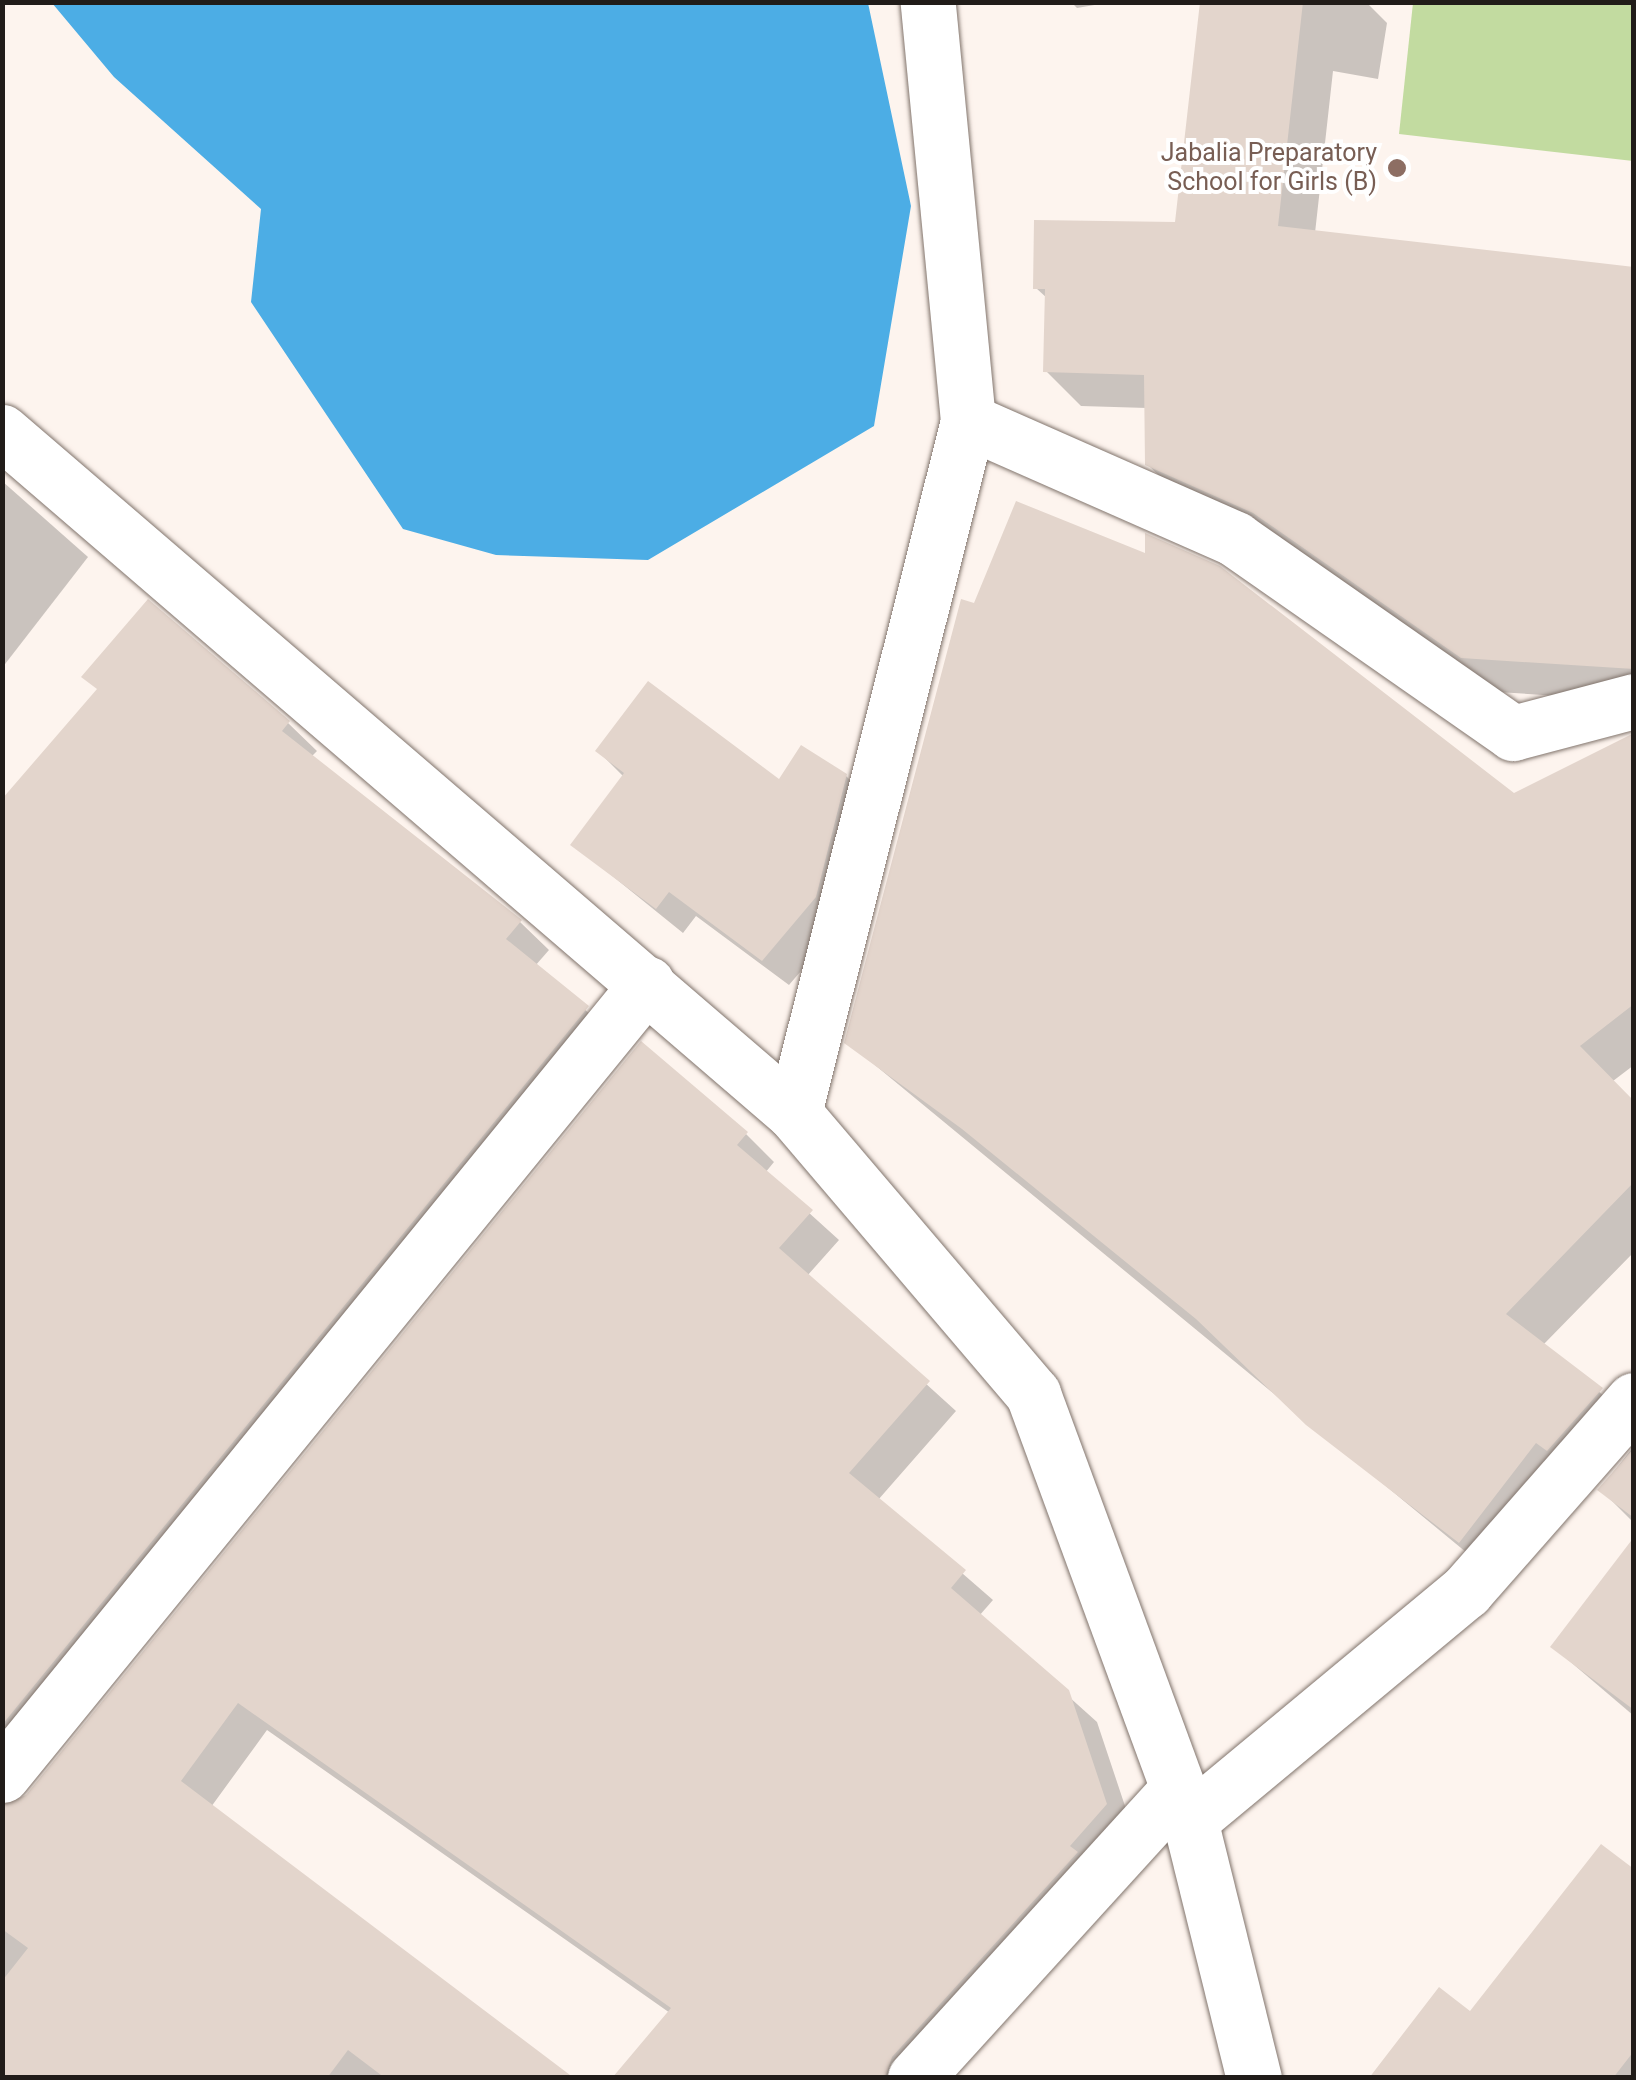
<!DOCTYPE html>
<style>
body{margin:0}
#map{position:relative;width:1636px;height:2080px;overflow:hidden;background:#fdf4ee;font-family:Roboto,sans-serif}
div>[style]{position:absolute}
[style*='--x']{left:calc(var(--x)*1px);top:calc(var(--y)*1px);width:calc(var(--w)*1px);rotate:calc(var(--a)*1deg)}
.green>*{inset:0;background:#c2dba0}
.water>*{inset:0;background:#4cade5}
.shadow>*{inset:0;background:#0003}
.building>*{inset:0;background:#e3d5cc}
.roads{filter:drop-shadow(0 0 2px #81746c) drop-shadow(0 0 2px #81746c)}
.street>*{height:55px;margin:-27.5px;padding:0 27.5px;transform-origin:27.5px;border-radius:27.5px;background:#fff}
.dots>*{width:28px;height:28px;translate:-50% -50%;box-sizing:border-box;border:5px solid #fff;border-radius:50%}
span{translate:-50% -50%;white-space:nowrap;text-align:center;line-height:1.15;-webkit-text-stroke:8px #fff;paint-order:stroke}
.education-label{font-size:25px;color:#785e54}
.right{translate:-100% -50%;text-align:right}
.frame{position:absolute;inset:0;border:5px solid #211c19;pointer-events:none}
</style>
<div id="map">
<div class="green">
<div style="clip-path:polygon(1413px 3px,1633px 3px,1633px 161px,1399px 134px)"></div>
</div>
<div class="water">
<div style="clip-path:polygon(52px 3px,868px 3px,911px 206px,874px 426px,648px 560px,496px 555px,403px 529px,251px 302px,261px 209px,114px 77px)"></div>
</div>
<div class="shadow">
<div style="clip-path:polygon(1071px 2px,1112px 2px,1077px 8px)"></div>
<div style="clip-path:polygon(1203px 2px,1366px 2px,1387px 23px,1378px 79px,1333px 71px,1315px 233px,1634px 270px,1634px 701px,1498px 692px,1183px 499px,1147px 464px,1147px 408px,1081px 406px,1046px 371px,1048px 299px,1036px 288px,1177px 225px)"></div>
<div style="clip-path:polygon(2px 481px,88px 557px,2px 668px)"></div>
<div style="clip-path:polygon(288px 723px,317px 751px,311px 757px,520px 922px,549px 950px,535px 966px,615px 1036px,5px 1784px,2px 1803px,2px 802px)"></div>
<div style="clip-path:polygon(1634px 738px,1634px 1065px,1613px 1081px,1634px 1102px,1634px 1252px,1543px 1345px,1634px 1421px,1495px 1576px,847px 1042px,1514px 795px)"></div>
<div style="clip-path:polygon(598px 751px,780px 783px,846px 776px,872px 802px,841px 924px,789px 985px,696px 916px,683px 933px,574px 845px,624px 777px)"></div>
<div style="clip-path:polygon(746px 1134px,774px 1162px,765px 1173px,839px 1240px,807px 1276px,956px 1411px,878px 1500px,993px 1600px,979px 1616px,1097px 1722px,1134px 1833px,927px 2078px,616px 2078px,670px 2013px,267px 1730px,211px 1807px,570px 2078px,2px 2078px,2px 1807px,28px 1797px)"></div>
<div style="clip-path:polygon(1634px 1446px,1634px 1523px,1600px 1489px)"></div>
<div style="clip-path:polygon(1634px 1542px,1634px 1716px,1553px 1647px)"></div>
<div style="clip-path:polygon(1634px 1872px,1634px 2078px,1380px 2078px,1471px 2015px)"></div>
</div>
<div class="building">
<div style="clip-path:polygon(1200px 2px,1303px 2px,1278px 226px,1634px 267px,1634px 669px,1461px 658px,1253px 513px,1145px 465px,1144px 375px,1043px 372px,1045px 289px,1033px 289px,1034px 220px,1175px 222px)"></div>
<div style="clip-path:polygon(1016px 501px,1145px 553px,1145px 533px,1220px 566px,1514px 793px,1634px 733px,1634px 1004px,1580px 1046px,1634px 1101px,1634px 1182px,1506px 1314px,1603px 1388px,1547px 1451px,1536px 1443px,1459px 1543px,1306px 1425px,1196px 1319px,962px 1129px,844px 1043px,961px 599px,974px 603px)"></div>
<div style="clip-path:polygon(148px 599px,290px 721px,282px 731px,522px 920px,506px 939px,589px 1006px,2px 1725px,2px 799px,97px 689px,81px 677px)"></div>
<div style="clip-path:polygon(648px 681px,779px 779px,801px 745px,847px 774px,816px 897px,762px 961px,669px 892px,656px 909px,570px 845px,624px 773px,595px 751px)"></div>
<div style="clip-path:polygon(641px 1041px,748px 1132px,737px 1145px,813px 1210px,779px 1248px,930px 1381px,849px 1473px,966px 1570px,951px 1588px,1069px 1690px,1107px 1804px,1070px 1846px,1078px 1852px,892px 2057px,885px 2078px,612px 2078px,671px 2008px,238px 1703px,181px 1781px,574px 2078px,385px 2078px,348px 2050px,327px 2078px,2px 2078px,2px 1981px,28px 1948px,2px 1929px,2px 1805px,26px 1795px)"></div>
<div style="clip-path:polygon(1634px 1448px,1634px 1518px,1597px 1490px)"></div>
<div style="clip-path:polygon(1634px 1537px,1634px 1710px,1550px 1647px)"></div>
<div style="clip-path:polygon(1601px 1844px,1634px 1869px,1634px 2051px,1613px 2078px,1369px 2078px,1439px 1987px,1470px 2011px)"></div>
</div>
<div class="roads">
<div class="street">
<div style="--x:968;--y:421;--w:292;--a:23.8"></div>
<div style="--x:1235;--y:539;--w:339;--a:34.9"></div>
<div style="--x:1513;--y:733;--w:125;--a:-14.8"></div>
<div style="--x:2;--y:432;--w:1045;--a:40.69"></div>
<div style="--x:794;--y:1113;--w:369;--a:49.6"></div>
<div style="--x:1033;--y:1394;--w:454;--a:69.8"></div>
<div style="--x:1190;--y:1820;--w:266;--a:76.1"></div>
<div style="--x:794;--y:1113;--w:714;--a:-75.89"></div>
<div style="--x:968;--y:421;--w:421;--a:-95.5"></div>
<div style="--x:2;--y:1775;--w:1021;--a:-50.81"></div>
<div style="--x:1190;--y:1820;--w:359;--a:-39.7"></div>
<div style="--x:1466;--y:1591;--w:254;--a:-48.7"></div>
<div style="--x:915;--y:2078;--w:391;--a:-47.7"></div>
</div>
</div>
<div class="dots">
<div style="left:1397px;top:168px;background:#8d6e63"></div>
</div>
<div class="education-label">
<span class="right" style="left:1377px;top:168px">Jabalia Preparatory<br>School for Girls (B)</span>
</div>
<div class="frame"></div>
</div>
